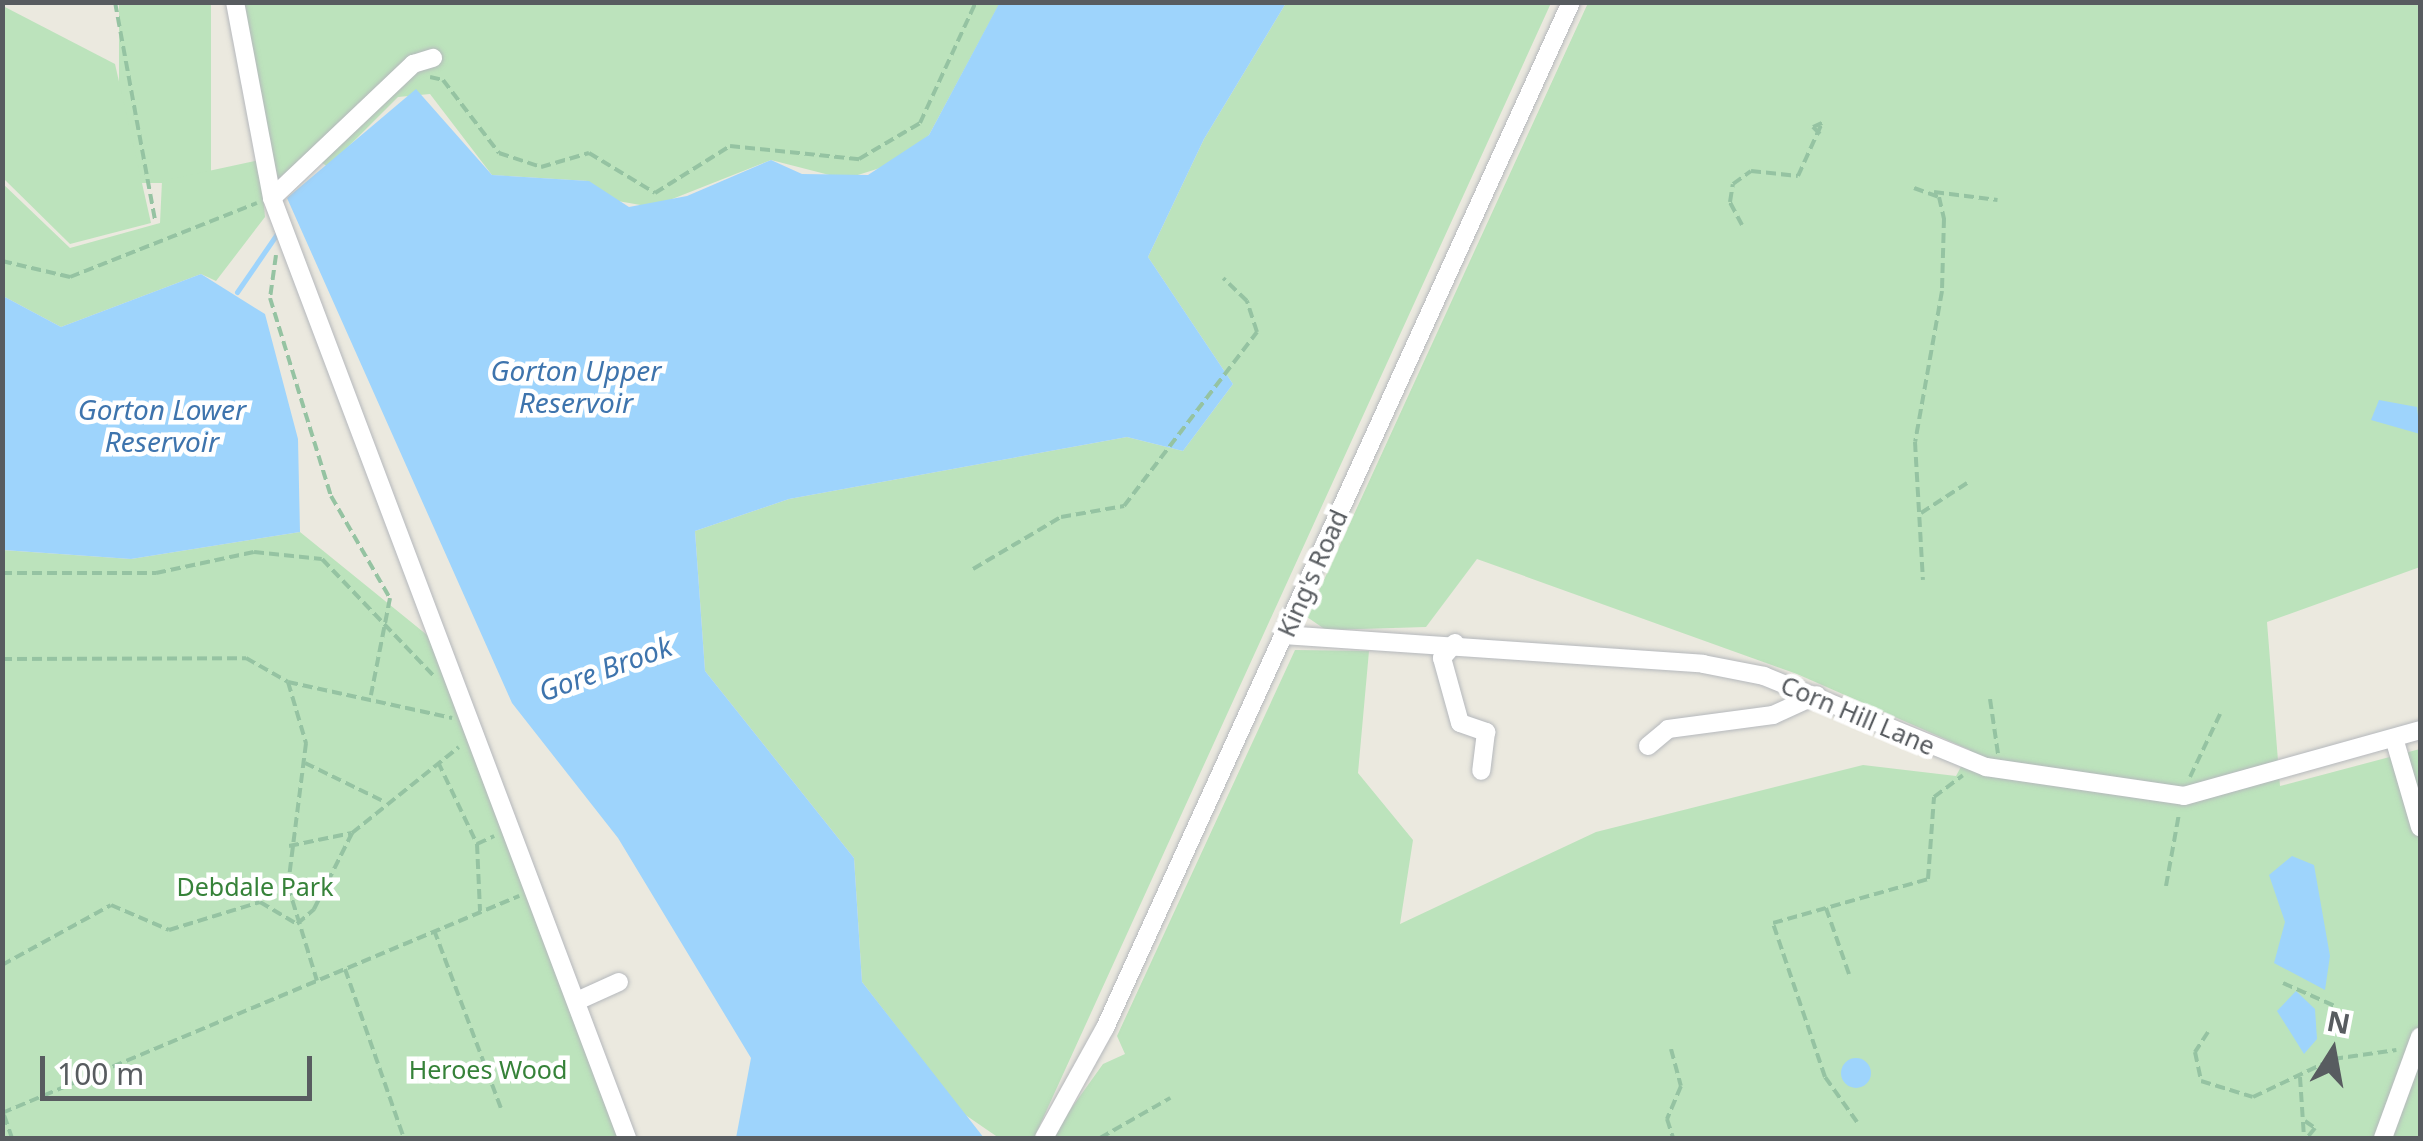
<!DOCTYPE html>
<style>
body{margin:0}
#map{position:relative;width:2423px;height:1141px;overflow:hidden;background:#ebe9df;font-family:"Noto Sans",sans-serif}
div>[style]{position:absolute}
[style*='--x']{left:calc(var(--x)*1px);top:calc(var(--y)*1px);width:calc(var(--w)*1px);rotate:calc(var(--a)*1deg)}
.green>*{inset:0;background:#bce3bc;transform-origin:0 0}
.water>*{inset:0;background:#9ed4fc}
.round{border-radius:50%}
.stream>*{height:5px;margin:-2.5px;padding:0 2.5px;transform-origin:2.5px;border-radius:2.5px;background:#9ed4fc}
.path>*{height:4px;margin-top:-2px;transform-origin:0;background:repeating-linear-gradient(90deg,#95c3a2 0 10px,transparent 0 15px)}
.roads{filter:drop-shadow(0 0 2px #b5b8bc) drop-shadow(0 0 2px #b5b8bc)}
.minor>*{height:18px;margin:-9px;padding:0 9px;transform-origin:9px;border-radius:9px;background:#fff}
span{translate:-50% -50%;white-space:nowrap;text-align:center;line-height:1.15;-webkit-text-stroke:9px #fff;paint-order:stroke}
.street-label{font-size:25px;color:#585c60}
.park-label{font-size:25px;color:#368239}
.water-label{font-size:28px;color:#3e74ad;font-style:italic}
.frame{position:absolute;inset:0;border:5px solid #585c60;pointer-events:none}
.north{position:absolute;left:2283px;top:1001px;width:100px;height:100px;-webkit-text-stroke:8px #fff;paint-order:stroke;rotate:11deg;font-size:28px;font-weight:700;line-height:40px;text-align:center;color:#585c60}
.north::after{content:'';display:block;margin:auto;width:35px;height:45px;background:#585c60;clip-path:polygon(50% 0,100% 100%,50% 72%,0 100%)}
.scale{position:absolute;left:40px;top:1056px;width:272px;height:45px;box-sizing:border-box;border:5px solid #585c60;border-top:0;padding-left:12px;font-size:30px;line-height:35px;white-space:nowrap;color:#585c60;-webkit-text-stroke:8px #fff;paint-order:stroke}
</style>
<div id="map">
<div class="green">
<div style="left:119px;top:3px;width:92px;height:180px"></div>
<div style="clip-path:polygon(239px 3px,1000px 3px,929px 135px,896px 163px,845px 179px,771px 160px,652px 207px,612px 200px,588px 181px,492px 175px,430px 94px,398px 97px,328px 167px,308px 153px,278px 179px)"></div>
<div style="clip-path:polygon(1286px 3px,1551px 3px,1034px 1138px,999px 1138px,964px 1114px,862px 982px,854px 858px,705px 671px,695px 531px,789px 499px,1127px 437px,1183px 451px,1233px 384px,1148px 257px,1204px 139px)"></div>
<div style="clip-path:polygon(1588px 3px,2420px 3px,2420px 567px,2267px 622px,2280px 786px,2420px 749px,2420px 1138px,1050px 1138px,1103px 1064px,1125px 1054px,1117px 1036px,1295px 650px,1369px 651px,1358px 773px,1413px 840px,1400px 924px,1596px 832px,1863px 765px,1956px 776px,1970px 750px,1797px 674px,1477px 559px,1426px 627px,1326px 630px,1307px 617px)"></div>
<div style="clip-path:polygon(3px 6px,115px 64px,151px 223px,70px 244px,3px 178px)"></div>
<div style="clip-path:polygon(260px 160px,265px 217px,216px 281px,201px 274px,61px 327px,3px 296px,2px 183px,70px 248px,160px 223px,162px 181px)"></div>
<div style="clip-path:polygon(300px 532px,432px 639px,618px 1138px,3px 1138px,2px 550px,131px 559px)"></div>
</div>
<div class="water">
<div style="clip-path:polygon(1000px 2px,1286px 3px,1204px 139px,1148px 257px,1233px 384px,1183px 451px,1127px 437px,789px 499px,695px 531px,705px 671px,854px 858px,862px 982px,984px 1138px,736px 1138px,751px 1058px,618px 838px,512px 703px,287px 198px,416px 89px,492px 175px,589px 181px,629px 207px,687px 196px,771px 160px,802px 174px,868px 175px,929px 135px)"></div>
<div style="clip-path:polygon(201px 274px,265px 314px,298px 439px,300px 532px,131px 559px,3px 550px,3px 296px,61px 327px)"></div>
<div style="clip-path:polygon(2379px 400px,2417px 407px,2420px 434px,2371px 420px)"></div>
<div style="clip-path:polygon(2292px 856px,2314px 865px,2330px 956px,2325px 990px,2274px 963px,2285px 922px,2269px 875px)"></div>
<div style="clip-path:polygon(2296px 991px,2315px 1009px,2317px 1039px,2304px 1054px,2277px 1011px)"></div>
<div class="round" style="left:1841px;top:1058px;width:30px;height:30px"></div>
</div>
<div class="stream">
<div style="--x:237;--y:292;--w:74;--a:-55.5"></div>
</div>
<div class="path">
<div style="--x:115;--y:2;--w:221;--a:79.6"></div>
<div style="--x:430;--y:77;--w:13;--a:13"></div>
<div style="--x:443;--y:80;--w:92;--a:52.5"></div>
<div style="--x:499;--y:153;--w:44;--a:18.4"></div>
<div style="--x:541;--y:167;--w:50;--a:-16.3"></div>
<div style="--x:589;--y:153;--w:77;--a:31.2"></div>
<div style="--x:655;--y:193;--w:89;--a:-32.1"></div>
<div style="--x:730;--y:146;--w:130;--a:5.8"></div>
<div style="--x:859;--y:159;--w:71;--a:-30.5"></div>
<div style="--x:920;--y:123;--w:133;--a:-65.2"></div>
<div style="--x:1820;--y:134;--w:10;--a:-135"></div>
<div style="--x:1813;--y:127;--w:10;--a:-24"></div>
<div style="--x:1914;--y:188;--w:27;--a:20"></div>
<div style="--x:1939;--y:197;--w:22;--a:77"></div>
<div style="--x:1944;--y:218;--w:73;--a:91.6"></div>
<div style="--x:1942;--y:291;--w:153;--a:100.1"></div>
<div style="--x:1915;--y:442;--w:138;--a:86.7"></div>
<div style="--x:1934;--y:192;--w:64;--a:7.1"></div>
<div style="--x:1742;--y:225;--w:26;--a:-118"></div>
<div style="--x:1730;--y:202;--w:18;--a:-81"></div>
<div style="--x:1733;--y:184;--w:22;--a:-36"></div>
<div style="--x:1751;--y:171;--w:47;--a:6.1"></div>
<div style="--x:1798;--y:176;--w:58;--a:-65.6"></div>
<div style="--x:276;--y:255;--w:43;--a:97.9"></div>
<div style="--x:270;--y:298;--w:207;--a:72.9"></div>
<div style="--x:331;--y:496;--w:118;--a:60"></div>
<div style="--x:390;--y:598;--w:99;--a:101.1"></div>
<div style="--x:2;--y:261;--w:70;--a:13.2"></div>
<div style="--x:70;--y:277;--w:201;--a:-21.6"></div>
<div style="--x:1921;--y:513;--w:55;--a:-33.1"></div>
<div style="--x:973;--y:569;--w:102;--a:-30.6"></div>
<div style="--x:1061;--y:517;--w:64;--a:-9.9"></div>
<div style="--x:1124;--y:506;--w:219;--a:-52.6"></div>
<div style="--x:1257;--y:332;--w:33;--a:-108"></div>
<div style="--x:1247;--y:301;--w:33;--a:-136"></div>
<div style="--x:2;--y:573;--w:154;--a:0"></div>
<div style="--x:156;--y:573;--w:100;--a:-12.1"></div>
<div style="--x:254;--y:552;--w:68;--a:5.9"></div>
<div style="--x:322;--y:559;--w:161;--a:46.3"></div>
<div style="--x:2;--y:659;--w:244;--a:-0.2"></div>
<div style="--x:246;--y:658;--w:48;--a:29.7"></div>
<div style="--x:288;--y:682;--w:168;--a:12.4"></div>
<div style="--x:288;--y:682;--w:64;--a:73.6"></div>
<div style="--x:306;--y:743;--w:144;--a:97.2"></div>
<div style="--x:288;--y:886;--w:99;--a:73"></div>
<div style="--x:1990;--y:699;--w:56;--a:81.7"></div>
<div style="--x:438;--y:762;--w:91;--a:64.6"></div>
<div style="--x:477;--y:844;--w:19;--a:-25"></div>
<div style="--x:305;--y:763;--w:89;--a:26"></div>
<div style="--x:2190;--y:777;--w:70;--a:-64.5"></div>
<div style="--x:477;--y:844;--w:67;--a:87.4"></div>
<div style="--x:289;--y:846;--w:64;--a:-11.7"></div>
<div style="--x:2166;--y:886;--w:73;--a:-79.8"></div>
<div style="--x:1826;--y:908;--w:70;--a:70.8"></div>
<div style="--x:434;--y:930;--w:190;--a:69.4"></div>
<div style="--x:2;--y:965;--w:124;--a:-28.8"></div>
<div style="--x:111;--y:905;--w:63;--a:23.3"></div>
<div style="--x:169;--y:930;--w:95;--a:-17.1"></div>
<div style="--x:260;--y:902;--w:43;--a:30.7"></div>
<div style="--x:297;--y:924;--w:23;--a:-41"></div>
<div style="--x:314;--y:909;--w:85;--a:-63.4"></div>
<div style="--x:352;--y:833;--w:137;--a:-38.8"></div>
<div style="--x:345;--y:969;--w:179;--a:70.8"></div>
<div style="--x:2283;--y:983;--w:57;--a:23.9"></div>
<div style="--x:2208;--y:1032;--w:24;--a:123"></div>
<div style="--x:2195;--y:1052;--w:30;--a:78"></div>
<div style="--x:2201;--y:1081;--w:54;--a:17.1"></div>
<div style="--x:2253;--y:1097;--w:89;--a:-25.4"></div>
<div style="--x:2333;--y:1059;--w:64;--a:-8.1"></div>
<div style="--x:1671;--y:1049;--w:38;--a:75"></div>
<div style="--x:1681;--y:1086;--w:36;--a:113"></div>
<div style="--x:1667;--y:1119;--w:20;--a:72"></div>
<div style="--x:2300;--y:1077;--w:61;--a:86.2"></div>
<div style="--x:2;--y:1113;--w:561;--a:-22.77"></div>
<div style="--x:4;--y:1115;--w:24;--a:71"></div>
<div style="--x:2305;--y:1121;--w:12;--a:35"></div>
<div style="--x:2315;--y:1128;--w:13;--a:129"></div>
<div style="--x:1857;--y:1122;--w:55;--a:-125.4"></div>
<div style="--x:1825;--y:1077;--w:163;--a:-108.7"></div>
<div style="--x:1773;--y:923;--w:161;--a:-15.8"></div>
<div style="--x:1928;--y:879;--w:82;--a:-85.8"></div>
<div style="--x:1934;--y:797;--w:36;--a:-37"></div>
<div style="--x:1100;--y:1138;--w:81;--a:-29.7"></div>
</div>
<div class="roads">
<div class="minor">
<div style="--x:235;--y:2;--w:199;--a:79.3"></div>
<div style="--x:272;--y:198;--w:1005;--a:69.31"></div>
<div style="--x:272;--y:198;--w:195;--a:-43.5"></div>
<div style="--x:413;--y:64;--w:21;--a:-17"></div>
<div style="--x:1283;--y:635;--w:421;--a:3.9"></div>
<div style="--x:1703;--y:664;--w:62;--a:11.1"></div>
<div style="--x:1764;--y:676;--w:240;--a:22.3"></div>
<div style="--x:1986;--y:767;--w:200;--a:8.3"></div>
<div style="--x:2184;--y:796;--w:245;--a:-15.6"></div>
<div style="--x:1455;--y:643;--w:20;--a:131"></div>
<div style="--x:1442;--y:658;--w:67;--a:74.5"></div>
<div style="--x:1460;--y:723;--w:28;--a:19"></div>
<div style="--x:1486;--y:732;--w:39;--a:97"></div>
<div style="--x:2394;--y:738;--w:93;--a:73.7"></div>
<div style="--x:1648;--y:746;--w:26;--a:-40"></div>
<div style="--x:1668;--y:729;--w:106;--a:-7.6"></div>
<div style="--x:1773;--y:715;--w:48;--a:-24.4"></div>
<div style="--x:577;--y:1001;--w:46;--a:-24.3"></div>
<div style="--x:1044;--y:1138;--w:126;--a:-61"></div>
<div style="--x:1105;--y:1028;--w:1127;--a:-65.57"></div>
<div style="--x:2383;--y:1138;--w:108;--a:-69.9"></div>
</div>
</div>
<div class="street-label">
<span style="left:1312px;top:573px;rotate:-66deg">King's Road</span>
<span style="left:1858px;top:715px;rotate:23deg">Corn Hill Lane</span>
</div>
<div class="park-label">
<span style="left:255px;top:886px">Debdale Park</span>
<span style="left:488px;top:1069px">Heroes Wood</span>
</div>
<div class="water-label">
<span style="left:576px;top:386px">Gorton Upper<br>Reservoir</span>
<span style="left:162px;top:425px">Gorton Lower<br>Reservoir</span>
<span style="left:605px;top:668px;rotate:-20deg">Gore Brook</span>
</div>
<div class="frame"></div>
<div class="north">N</div>
<div class="scale">100 m</div>
</div>
